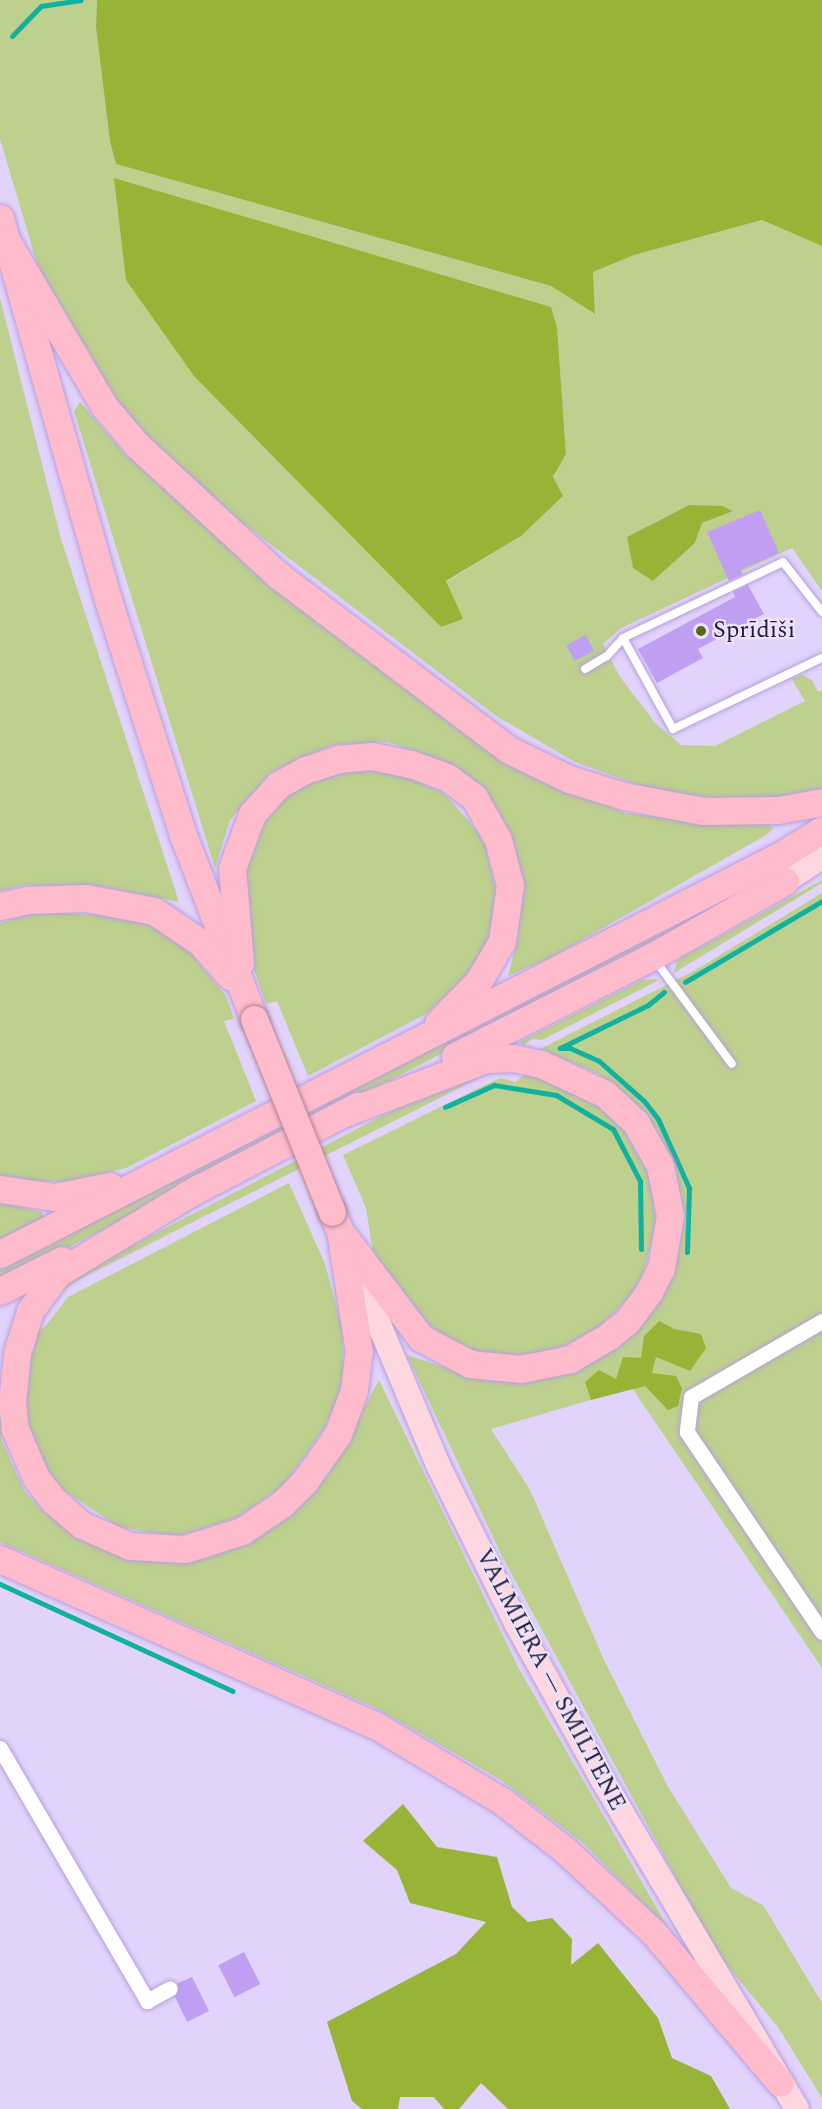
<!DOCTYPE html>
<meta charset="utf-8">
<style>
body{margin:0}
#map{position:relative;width:822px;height:2109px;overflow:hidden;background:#e1d3fb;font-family:Spectral,serif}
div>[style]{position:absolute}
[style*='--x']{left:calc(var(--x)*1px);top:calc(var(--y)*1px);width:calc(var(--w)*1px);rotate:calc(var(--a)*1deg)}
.green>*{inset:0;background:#bdd08d}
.forest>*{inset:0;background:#97b437}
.stream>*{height:5px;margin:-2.5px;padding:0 2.5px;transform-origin:2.5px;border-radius:2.5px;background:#10b29f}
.building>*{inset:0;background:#c09ff3;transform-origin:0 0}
.roads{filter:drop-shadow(0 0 2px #b79ede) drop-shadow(0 0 2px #b79ede)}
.lane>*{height:8px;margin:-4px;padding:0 4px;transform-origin:4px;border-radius:4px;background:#fff}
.street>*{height:15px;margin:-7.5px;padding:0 7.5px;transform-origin:7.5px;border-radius:7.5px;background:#fff}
.primary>*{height:24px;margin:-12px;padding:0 12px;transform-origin:12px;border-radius:12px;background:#fed6e0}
.highway>*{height:27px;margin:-13.5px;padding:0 13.5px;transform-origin:13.5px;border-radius:13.5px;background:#febbcc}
.bridges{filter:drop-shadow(0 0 2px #b18396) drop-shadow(0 0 2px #b18396)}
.highway-bridge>*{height:27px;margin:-13.5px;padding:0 13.5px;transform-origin:13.5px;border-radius:13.5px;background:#febbcc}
.dots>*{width:16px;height:16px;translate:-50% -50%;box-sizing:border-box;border:3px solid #ece3fe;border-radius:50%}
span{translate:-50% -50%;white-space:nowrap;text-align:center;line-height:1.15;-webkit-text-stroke:4.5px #ece3fe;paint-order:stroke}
.poi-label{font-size:24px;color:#231a32}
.left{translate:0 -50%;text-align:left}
.street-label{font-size:24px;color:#231a32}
</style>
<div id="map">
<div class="green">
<div style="clip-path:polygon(evenodd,0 0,97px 0,96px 27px,110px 142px,116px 164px,551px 286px,595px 314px,593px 272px,634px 255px,762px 220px,822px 246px,822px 591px,792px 548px,621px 628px,603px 644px,620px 677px,656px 724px,681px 745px,715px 746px,805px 701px,792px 679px,803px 675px,812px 680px,818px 692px,822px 691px,822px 792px,797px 798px,720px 798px,655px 791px,575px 762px,496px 716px,194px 486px,102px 393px,38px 267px,0 139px,0 0,551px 307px,557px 327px,566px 454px,521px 536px,446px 582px,462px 619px,441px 627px,266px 448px,551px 307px,0 0,689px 505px,732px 511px,702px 523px,695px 543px,653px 581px,629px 548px,649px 525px,689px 505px)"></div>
<div style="clip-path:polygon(0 298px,61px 539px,179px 902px,98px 886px,26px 885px,0 891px)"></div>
<div style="clip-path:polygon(80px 402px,124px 453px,214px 532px,519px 767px,625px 813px,723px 824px,768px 824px,773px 828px,768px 834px,550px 958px,508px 976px,518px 938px,522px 880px,504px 826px,461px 770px,389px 742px,332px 745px,271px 772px,230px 820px,215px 868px,74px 411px)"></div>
<div style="clip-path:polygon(353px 768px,403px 775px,444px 793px,484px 839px,498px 900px,489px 941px,465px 979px,426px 1014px,308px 1076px,277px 1001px,266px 1004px,243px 938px,241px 871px,273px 806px,315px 778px)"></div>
<div style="clip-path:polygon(790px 865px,593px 975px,0 1283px,0 1265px)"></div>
<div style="clip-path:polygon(822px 880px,822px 883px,674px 973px,677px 960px)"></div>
<div style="clip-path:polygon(822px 893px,822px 1668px,632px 1388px,491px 1429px,530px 1490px,605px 1662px,667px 1785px,731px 1888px,763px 1905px,822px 2003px,822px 2098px,778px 2027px,716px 1952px,503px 1558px,407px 1355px,486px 1381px,549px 1378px,600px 1358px,647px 1318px,675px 1261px,639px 1109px,599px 1074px,540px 1049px,694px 971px)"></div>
<div style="clip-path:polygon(36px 912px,102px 915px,154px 924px,181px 941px,226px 996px,234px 1019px,224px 1021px,256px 1101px,126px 1168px,68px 1182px,24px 1181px,0 1175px,0 923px)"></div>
<div style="clip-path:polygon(654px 979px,659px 980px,542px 1040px,532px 1039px,524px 1045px,519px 1042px,642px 980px)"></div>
<div style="clip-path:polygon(495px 1070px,82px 1278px,55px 1295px,69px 1278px,442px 1085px)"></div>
<div style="clip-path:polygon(527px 1073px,589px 1093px,641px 1147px,651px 1179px,656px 1225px,643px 1275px,628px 1299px,594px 1332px,546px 1353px,488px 1356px,446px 1340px,407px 1304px,373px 1253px,366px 1208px,343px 1155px,489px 1083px,501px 1078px,515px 1082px)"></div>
<div style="clip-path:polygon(289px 1183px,325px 1264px,343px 1330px,343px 1385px,324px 1429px,283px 1486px,236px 1518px,177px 1537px,119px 1527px,60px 1488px,40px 1458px,24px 1417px,24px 1371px,34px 1332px,45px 1327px,68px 1297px)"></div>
<div style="clip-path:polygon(0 1202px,42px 1212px,44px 1219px,0 1239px)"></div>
<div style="clip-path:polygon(379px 1380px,518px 1667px,670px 1931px,584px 1844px,501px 1780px,378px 1709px,0 1542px,0 1414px,2px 1441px,24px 1490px,42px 1510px,76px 1536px,136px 1561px,204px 1559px,278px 1524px,328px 1475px)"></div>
</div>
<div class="forest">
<div style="clip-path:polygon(97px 0,822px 0,822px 246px,762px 220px,634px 255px,593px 272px,595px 314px,551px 286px,116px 164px,110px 142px,96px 27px)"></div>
<div style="clip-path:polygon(114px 178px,551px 307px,557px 327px,566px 454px,553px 477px,563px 496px,521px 536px,446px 581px,463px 619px,441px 627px,194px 376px,126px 280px)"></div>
<div style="clip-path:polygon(689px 505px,722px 506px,733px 511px,702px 523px,695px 543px,653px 581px,633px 568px,627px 537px)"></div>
<div style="clip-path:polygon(659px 1321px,674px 1329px,701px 1334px,706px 1348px,690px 1371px,656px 1357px,652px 1373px,676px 1376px,682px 1388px,678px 1406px,668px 1410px,645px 1386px,591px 1400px,585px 1382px,599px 1370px,616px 1379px,623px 1357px,641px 1358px,644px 1336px)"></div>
<div style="clip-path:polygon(403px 1804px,437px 1847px,497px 1857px,512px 1907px,528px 1922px,552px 1918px,572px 1939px,571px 1965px,598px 1943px,658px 2018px,672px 2058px,711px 2076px,730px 2109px,508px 2109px,481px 2083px,459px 2109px,444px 2109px,434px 2097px,400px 2097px,398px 2109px,362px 2109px,352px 2101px,327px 2022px,456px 1954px,486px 1922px,410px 1903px,397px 1870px,363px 1841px)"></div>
</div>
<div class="stream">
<div style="--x:12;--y:36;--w:42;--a:-46"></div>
<div style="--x:41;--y:6;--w:40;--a:-8.5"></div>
<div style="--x:685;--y:982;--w:159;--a:-30.6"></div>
<div style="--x:664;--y:992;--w:21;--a:141"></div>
<div style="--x:648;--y:1005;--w:98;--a:154"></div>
<div style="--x:560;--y:1048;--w:10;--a:0"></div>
<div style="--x:570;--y:1048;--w:32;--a:24"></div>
<div style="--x:599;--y:1061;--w:60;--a:41.6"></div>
<div style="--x:644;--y:1101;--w:23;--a:52"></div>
<div style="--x:658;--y:1119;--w:76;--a:65.8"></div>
<div style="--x:689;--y:1188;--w:64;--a:91.8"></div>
<div style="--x:445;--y:1107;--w:54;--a:-24.2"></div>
<div style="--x:494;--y:1085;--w:63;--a:9.2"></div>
<div style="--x:556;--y:1095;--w:66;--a:30.8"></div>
<div style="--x:613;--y:1129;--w:59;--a:62.6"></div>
<div style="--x:640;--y:1181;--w:68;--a:89.2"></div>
<div style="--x:0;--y:1584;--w:256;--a:24.7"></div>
</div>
<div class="building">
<div style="clip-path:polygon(760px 510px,779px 553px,740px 570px,743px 574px,729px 581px,707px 532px)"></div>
<div style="clip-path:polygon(748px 585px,764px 614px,698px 649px,703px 658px,657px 683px,638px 649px,735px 597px,733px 592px)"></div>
<div style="left:586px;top:635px;width:18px;height:22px;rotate:63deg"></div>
<div style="left:244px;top:1952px;width:36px;height:29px;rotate:63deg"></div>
<div style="clip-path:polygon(192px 1977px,209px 2011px,187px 2022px,175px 1997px,178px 1983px)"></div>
</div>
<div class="roads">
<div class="lane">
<div style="--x:623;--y:638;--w:104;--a:61.2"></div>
<div style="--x:673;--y:729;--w:165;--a:-25.5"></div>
<div style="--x:585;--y:669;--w:26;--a:-31"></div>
<div style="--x:607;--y:656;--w:24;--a:-48"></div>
<div style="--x:623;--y:638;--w:177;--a:-25.4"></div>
<div style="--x:783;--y:562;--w:63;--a:52"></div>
<div style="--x:655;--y:960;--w:129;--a:53.5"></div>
</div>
<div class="street">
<div style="--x:822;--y:1321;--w:151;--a:149.9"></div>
<div style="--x:691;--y:1397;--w:35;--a:97"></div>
<div style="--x:687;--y:1432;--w:241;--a:56"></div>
<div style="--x:0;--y:1748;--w:293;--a:59.8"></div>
<div style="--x:147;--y:2001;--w:26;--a:-29"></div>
</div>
<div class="primary">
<div style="--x:785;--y:881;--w:44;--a:-33"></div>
<div style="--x:349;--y:1253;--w:230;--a:67.2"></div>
<div style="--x:438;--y:1465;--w:176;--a:63.7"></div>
<div style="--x:516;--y:1623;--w:178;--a:61.1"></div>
<div style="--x:602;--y:1779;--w:383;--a:59.4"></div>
</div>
<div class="highway">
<div style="--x:0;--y:218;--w:400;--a:74.2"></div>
<div style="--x:109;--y:603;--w:244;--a:72.3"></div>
<div style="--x:183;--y:835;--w:197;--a:68.9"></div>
<div style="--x:5;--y:238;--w:195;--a:59.5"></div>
<div style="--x:104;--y:406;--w:51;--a:49.8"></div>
<div style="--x:137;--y:445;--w:193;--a:42.7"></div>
<div style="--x:279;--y:576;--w:288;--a:37.1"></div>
<div style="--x:509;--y:750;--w:67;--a:25.8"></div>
<div style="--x:569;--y:779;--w:58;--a:17.2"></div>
<div style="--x:624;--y:796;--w:80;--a:10.8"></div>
<div style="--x:703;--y:811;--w:75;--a:-0.8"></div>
<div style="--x:778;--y:810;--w:45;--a:-10.3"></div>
<div style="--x:0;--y:906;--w:29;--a:-12"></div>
<div style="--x:28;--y:900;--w:58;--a:-2"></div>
<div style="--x:86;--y:898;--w:69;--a:10.8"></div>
<div style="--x:154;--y:911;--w:57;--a:34.2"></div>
<div style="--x:201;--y:943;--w:44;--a:48.7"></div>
<div style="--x:240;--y:963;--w:95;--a:-94.8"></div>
<div style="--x:232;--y:868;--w:58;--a:-69.7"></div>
<div style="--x:252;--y:814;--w:39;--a:-48"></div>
<div style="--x:278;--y:785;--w:31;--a:-29"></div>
<div style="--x:305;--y:770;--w:35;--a:-18"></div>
<div style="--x:338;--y:759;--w:34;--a:-5"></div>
<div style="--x:372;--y:756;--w:40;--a:12"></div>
<div style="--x:411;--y:764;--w:38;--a:20"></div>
<div style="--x:447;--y:777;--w:34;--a:37"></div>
<div style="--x:474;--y:797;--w:49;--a:60.8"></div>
<div style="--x:498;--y:840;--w:47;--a:75.1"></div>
<div style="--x:510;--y:885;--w:57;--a:98.1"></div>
<div style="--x:502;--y:941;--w:48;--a:120.3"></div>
<div style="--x:478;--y:982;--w:57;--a:134.3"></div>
<div style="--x:455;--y:1056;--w:222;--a:-26.8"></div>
<div style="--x:653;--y:956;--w:152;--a:-29.6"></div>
<div style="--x:342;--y:1114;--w:154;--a:-20.9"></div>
<div style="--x:486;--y:1059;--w:28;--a:-2"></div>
<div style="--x:514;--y:1058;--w:28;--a:13"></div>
<div style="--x:541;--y:1064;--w:71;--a:25.1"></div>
<div style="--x:605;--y:1094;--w:42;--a:43.1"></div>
<div style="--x:636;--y:1123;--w:49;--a:60.8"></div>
<div style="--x:660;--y:1166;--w:50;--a:78.5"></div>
<div style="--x:670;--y:1215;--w:54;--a:99.6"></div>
<div style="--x:661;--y:1268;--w:27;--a:117"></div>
<div style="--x:649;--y:1292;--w:38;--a:127"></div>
<div style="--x:626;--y:1322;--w:22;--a:141"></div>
<div style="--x:609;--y:1336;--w:45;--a:149.5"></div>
<div style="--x:570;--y:1359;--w:50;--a:168.5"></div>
<div style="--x:521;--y:1369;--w:51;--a:-174.4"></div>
<div style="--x:470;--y:1364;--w:55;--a:-152"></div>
<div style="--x:421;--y:1338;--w:126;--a:-127.2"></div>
<div style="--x:200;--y:1187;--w:166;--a:148.8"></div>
<div style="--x:58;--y:1273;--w:47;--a:126.4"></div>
<div style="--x:30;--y:1311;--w:44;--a:107.2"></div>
<div style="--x:17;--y:1353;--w:49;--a:95.8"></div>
<div style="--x:12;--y:1402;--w:27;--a:84"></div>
<div style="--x:15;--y:1429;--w:53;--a:66.8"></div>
<div style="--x:36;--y:1478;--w:28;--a:52"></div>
<div style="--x:53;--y:1500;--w:38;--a:41"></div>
<div style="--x:82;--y:1525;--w:52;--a:23.6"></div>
<div style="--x:130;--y:1546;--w:55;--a:3.1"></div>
<div style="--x:185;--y:1549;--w:60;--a:-17.5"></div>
<div style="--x:242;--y:1531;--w:48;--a:-34"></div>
<div style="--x:282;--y:1504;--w:33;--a:-45"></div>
<div style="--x:305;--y:1481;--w:57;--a:-54.9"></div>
<div style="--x:338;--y:1434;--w:47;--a:-70"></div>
<div style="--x:354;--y:1390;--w:38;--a:-83"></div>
<div style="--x:359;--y:1352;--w:122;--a:-98.9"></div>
<div style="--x:340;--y:1231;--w:21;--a:-113"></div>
<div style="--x:0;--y:1189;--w:56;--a:8.3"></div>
<div style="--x:55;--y:1197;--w:56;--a:-11.3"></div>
<div style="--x:186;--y:1195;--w:193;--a:-27.5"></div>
<div style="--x:0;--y:1254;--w:879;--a:-27.06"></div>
<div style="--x:783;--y:854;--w:46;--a:-31.6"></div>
<div style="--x:0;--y:1291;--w:69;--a:-26.6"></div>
<div style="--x:0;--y:1559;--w:410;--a:23.9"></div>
<div style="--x:375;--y:1725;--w:148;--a:30.9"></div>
<div style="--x:502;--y:1801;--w:81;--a:38"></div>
<div style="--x:566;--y:1851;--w:119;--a:43"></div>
<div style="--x:653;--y:1932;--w:197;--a:49.9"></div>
</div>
</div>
<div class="bridges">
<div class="highway-bridge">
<div style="--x:254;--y:1019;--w:208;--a:68"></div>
</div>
</div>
<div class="dots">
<div style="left:701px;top:631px;background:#576916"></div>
</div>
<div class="poi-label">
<span class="left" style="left:713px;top:631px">Sprīdīši</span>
</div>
<div class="street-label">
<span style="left:550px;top:1680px;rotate:62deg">VALMIERA — SMILTENE</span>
</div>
</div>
